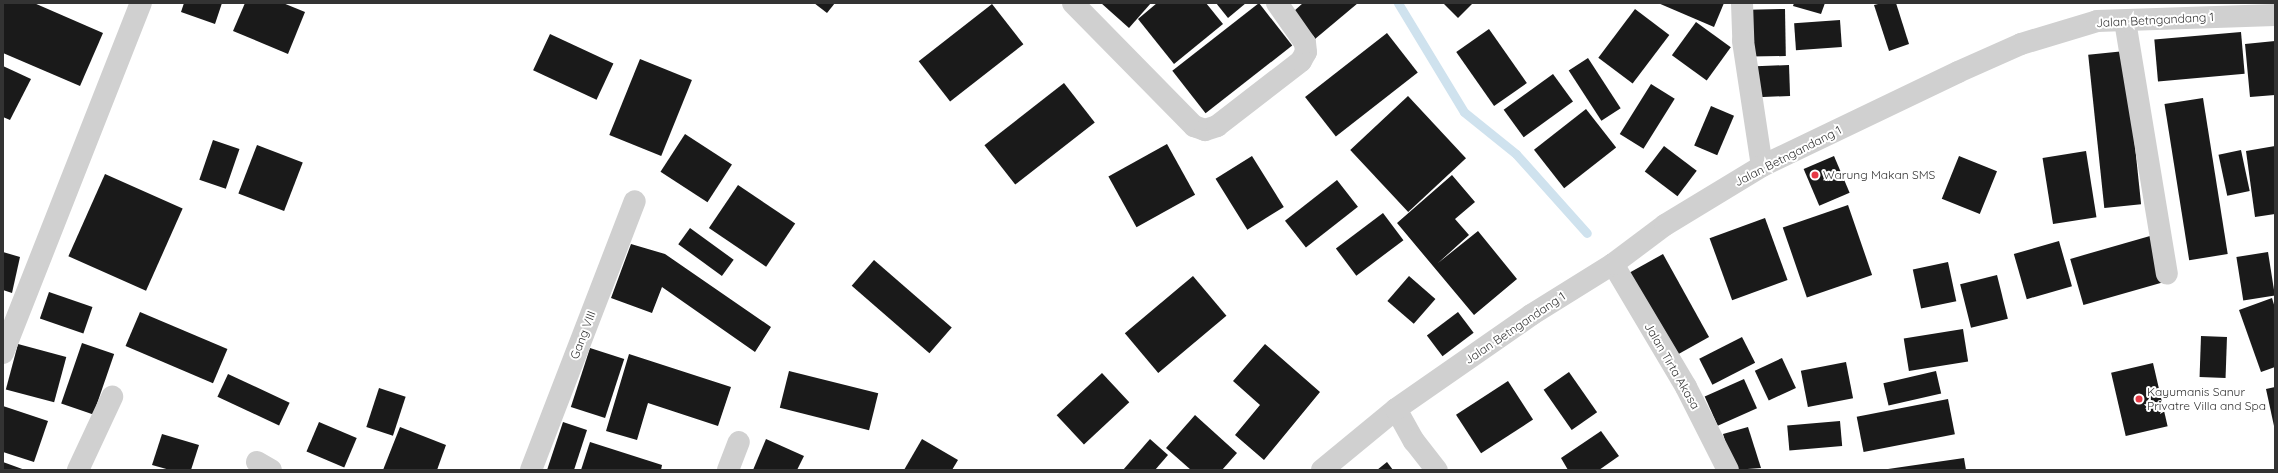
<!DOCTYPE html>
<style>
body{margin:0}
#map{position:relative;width:2278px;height:473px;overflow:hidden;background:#fff;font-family:Quicksand,sans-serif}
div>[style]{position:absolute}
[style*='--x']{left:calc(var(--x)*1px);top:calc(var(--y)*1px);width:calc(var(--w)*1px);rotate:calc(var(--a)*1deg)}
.stream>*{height:9px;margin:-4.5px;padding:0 4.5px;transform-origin:4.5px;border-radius:4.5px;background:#cfe2ee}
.building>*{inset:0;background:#1a1a1a;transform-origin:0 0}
.minor>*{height:22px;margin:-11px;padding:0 11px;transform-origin:11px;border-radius:11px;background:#d0d0d0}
.dots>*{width:11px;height:11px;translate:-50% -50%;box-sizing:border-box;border:2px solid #fff;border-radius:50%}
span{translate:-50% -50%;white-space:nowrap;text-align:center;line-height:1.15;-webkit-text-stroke:4px #fff;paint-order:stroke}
.street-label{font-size:12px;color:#333}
.poi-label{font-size:12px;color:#333}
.left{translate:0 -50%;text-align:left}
.frame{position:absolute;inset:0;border:4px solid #333;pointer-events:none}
</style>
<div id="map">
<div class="stream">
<div style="--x:1398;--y:3;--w:127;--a:58.8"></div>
<div style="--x:1464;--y:112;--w:67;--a:38.9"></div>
<div style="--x:1516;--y:154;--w:106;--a:48.1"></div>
</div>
<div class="building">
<div style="clip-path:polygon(3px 3px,34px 3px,103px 33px,80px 86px,3px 53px)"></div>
<div style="clip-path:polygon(184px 3px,222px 3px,215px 24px,181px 12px)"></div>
<div style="clip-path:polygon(245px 3px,283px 3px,305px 12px,288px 54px,233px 31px)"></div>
<div style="clip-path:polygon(814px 3px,835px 3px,827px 13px)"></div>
<div style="clip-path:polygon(1101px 3px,1151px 3px,1129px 28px)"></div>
<div style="clip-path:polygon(1157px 3px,1206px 3px,1223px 24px,1174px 64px,1138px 19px)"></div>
<div style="clip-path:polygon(1216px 3px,1246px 3px,1228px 18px)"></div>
<div style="left:1259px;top:3px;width:54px;height:110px;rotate:52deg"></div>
<div style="clip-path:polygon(1303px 3px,1358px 3px,1315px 39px,1293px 12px)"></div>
<div style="clip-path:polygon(1443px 3px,1473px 3px,1458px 18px)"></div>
<div style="clip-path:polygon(1658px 3px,1724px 3px,1714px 27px)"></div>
<div style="clip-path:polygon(1794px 3px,1825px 3px,1821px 14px,1793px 6px)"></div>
<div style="clip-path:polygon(1882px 3px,1896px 3px,1909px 44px,1889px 51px,1874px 5px)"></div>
<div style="left:992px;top:4px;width:51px;height:93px;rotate:52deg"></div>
<div style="left:1635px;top:9px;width:43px;height:61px;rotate:37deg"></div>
<div style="left:1785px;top:9px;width:47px;height:36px;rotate:89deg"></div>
<div style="left:1840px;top:20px;width:27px;height:46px;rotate:86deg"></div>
<div style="left:1696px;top:22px;width:43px;height:41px;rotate:36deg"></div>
<div style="left:1489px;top:29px;width:66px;height:40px;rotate:55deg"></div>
<div style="left:2241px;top:32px;width:42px;height:87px;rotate:85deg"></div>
<div style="left:1387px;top:33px;width:50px;height:104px;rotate:52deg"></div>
<div style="left:550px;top:34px;width:70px;height:40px;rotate:25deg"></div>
<div style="clip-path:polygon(2275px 41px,2275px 95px,2250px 97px,2245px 44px)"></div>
<div style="left:2125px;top:51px;width:154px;height:37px;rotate:84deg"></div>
<div style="left:1588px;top:58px;width:60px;height:23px;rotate:57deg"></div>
<div style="left:640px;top:59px;width:56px;height:82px;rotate:22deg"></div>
<div style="left:1789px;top:65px;width:31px;height:33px;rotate:88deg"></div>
<div style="clip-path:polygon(3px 66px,31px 79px,10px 120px,3px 117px)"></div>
<div style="left:1553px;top:74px;width:34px;height:61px;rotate:54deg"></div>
<div style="left:1064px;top:83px;width:50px;height:101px;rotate:52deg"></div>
<div style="left:1651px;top:84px;width:28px;height:59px;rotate:32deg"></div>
<div style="left:1408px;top:96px;width:85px;height:79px;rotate:47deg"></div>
<div style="left:2203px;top:98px;width:158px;height:39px;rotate:81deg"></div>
<div style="left:1711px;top:106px;width:25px;height:43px;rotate:23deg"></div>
<div style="left:1586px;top:109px;width:49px;height:66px;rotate:52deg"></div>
<div style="left:685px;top:134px;width:56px;height:45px;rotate:33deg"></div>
<div style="left:213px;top:140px;width:28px;height:42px;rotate:19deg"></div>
<div style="left:1167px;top:144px;width:58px;height:67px;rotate:61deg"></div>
<div style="left:257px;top:145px;width:49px;height:52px;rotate:21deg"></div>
<div style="left:1664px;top:146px;width:41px;height:32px;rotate:37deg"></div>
<div style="clip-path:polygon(2275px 146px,2275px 214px,2255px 217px,2246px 151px)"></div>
<div style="left:2241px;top:150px;width:42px;height:23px;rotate:78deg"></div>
<div style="left:2086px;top:151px;width:67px;height:44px;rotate:81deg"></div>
<div style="left:1252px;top:156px;width:60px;height:43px;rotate:58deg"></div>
<div style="left:1834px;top:156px;width:40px;height:33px;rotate:67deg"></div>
<div style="left:1959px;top:156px;width:41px;height:46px;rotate:22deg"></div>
<div style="left:105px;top:174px;width:85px;height:90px;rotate:24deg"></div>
<div style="clip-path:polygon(1452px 175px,1475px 202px,1455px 219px,1469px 235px,1438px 263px,1478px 231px,1517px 279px,1474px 315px,1397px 223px)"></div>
<div style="left:1337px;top:180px;width:34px;height:66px;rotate:52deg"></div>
<div style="left:738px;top:185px;width:69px;height:52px;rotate:34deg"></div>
<div style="left:1848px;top:205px;width:74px;height:69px;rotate:71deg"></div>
<div style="left:1383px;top:213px;width:34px;height:59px;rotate:53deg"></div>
<div style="left:1765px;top:218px;width:66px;height:59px;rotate:70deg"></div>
<div style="left:690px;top:228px;width:54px;height:20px;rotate:36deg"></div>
<div style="left:2150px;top:236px;width:48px;height:83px;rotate:74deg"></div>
<div style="left:2059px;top:241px;width:47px;height:47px;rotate:74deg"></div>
<div style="clip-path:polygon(631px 244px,665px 254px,771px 327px,755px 352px,662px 287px,652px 313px,611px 298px)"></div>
<div style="clip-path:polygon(3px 252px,20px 257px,12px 293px,3px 290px)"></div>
<div style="left:2268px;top:252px;width:44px;height:32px;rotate:81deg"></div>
<div style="left:1663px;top:254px;width:95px;height:40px;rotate:61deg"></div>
<div style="left:874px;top:260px;width:103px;height:34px;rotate:41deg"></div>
<div style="left:1948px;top:262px;width:40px;height:36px;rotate:78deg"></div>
<div style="left:1997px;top:275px;width:45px;height:38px;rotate:76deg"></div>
<div style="left:1193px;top:276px;width:52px;height:89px;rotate:50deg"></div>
<div style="left:1409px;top:276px;width:35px;height:33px;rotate:41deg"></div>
<div style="left:49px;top:292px;width:46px;height:28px;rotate:19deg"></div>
<div style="clip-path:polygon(2272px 298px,2275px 308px,2275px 367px,2261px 372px,2239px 310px)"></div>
<div style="left:140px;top:312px;width:95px;height:37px;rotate:23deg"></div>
<div style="left:1458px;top:312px;width:26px;height:39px;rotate:53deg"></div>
<div style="left:1963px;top:329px;width:33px;height:60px;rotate:81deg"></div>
<div style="left:2201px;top:336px;width:26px;height:41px;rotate:2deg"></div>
<div style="left:1742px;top:337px;width:29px;height:48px;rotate:63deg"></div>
<div style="left:82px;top:343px;width:34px;height:64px;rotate:19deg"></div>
<div style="left:18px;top:344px;width:50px;height:47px;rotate:15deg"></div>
<div style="clip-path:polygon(1265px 344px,1320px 392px,1264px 460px,1235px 435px,1260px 405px,1233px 381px)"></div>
<div style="left:590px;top:348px;width:36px;height:62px;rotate:18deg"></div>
<div style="clip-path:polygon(629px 354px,731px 387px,718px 426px,648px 403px,637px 440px,606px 431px)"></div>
<div style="left:1782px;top:358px;width:33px;height:30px;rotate:65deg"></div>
<div style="left:1846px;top:362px;width:37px;height:46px;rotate:79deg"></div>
<div style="left:2153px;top:363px;width:65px;height:43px;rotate:77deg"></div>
<div style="left:789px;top:371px;width:92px;height:38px;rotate:14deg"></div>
<div style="left:1936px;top:371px;width:23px;height:54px;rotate:77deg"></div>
<div style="left:1569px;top:372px;width:49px;height:31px;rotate:55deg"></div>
<div style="left:1102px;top:373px;width:40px;height:62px;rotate:47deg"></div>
<div style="left:228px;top:374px;width:68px;height:25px;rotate:25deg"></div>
<div style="left:1744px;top:379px;width:32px;height:43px;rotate:66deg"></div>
<div style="left:1508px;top:381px;width:46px;height:62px;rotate:57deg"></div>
<div style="clip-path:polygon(2275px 387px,2275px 426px,2274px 426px,2266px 389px)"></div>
<div style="left:379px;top:388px;width:28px;height:41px;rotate:18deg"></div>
<div style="left:1948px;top:399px;width:36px;height:93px;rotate:79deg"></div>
<div style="clip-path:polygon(3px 406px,48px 421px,34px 462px,3px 452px)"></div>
<div style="clip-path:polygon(1195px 415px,1237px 453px,1222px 470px,1191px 470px,1166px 448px)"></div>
<div style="left:1840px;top:421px;width:25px;height:53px;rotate:85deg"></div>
<div style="left:319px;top:422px;width:41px;height:32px;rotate:23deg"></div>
<div style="clip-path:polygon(563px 422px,587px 430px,574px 470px,547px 470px)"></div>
<div style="clip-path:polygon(400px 427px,446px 445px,437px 470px,383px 470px)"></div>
<div style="clip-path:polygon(1748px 427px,1761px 468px,1734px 470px,1723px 434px)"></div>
<div style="clip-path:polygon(1601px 431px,1619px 456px,1599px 470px,1568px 470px,1561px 458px)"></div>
<div style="clip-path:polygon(162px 434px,199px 445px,191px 470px,170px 470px,152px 465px)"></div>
<div style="clip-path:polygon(766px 439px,804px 456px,797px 470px,753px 470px)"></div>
<div style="clip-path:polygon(922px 439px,958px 460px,952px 470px,904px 470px)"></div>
<div style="clip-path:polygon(1150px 439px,1168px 455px,1155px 470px,1123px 470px)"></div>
<div style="clip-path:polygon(590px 442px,662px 465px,661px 470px,581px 470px)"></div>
<div style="clip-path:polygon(1964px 458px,1966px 470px,1888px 470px,1888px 469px)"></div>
<div style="clip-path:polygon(3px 462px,25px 470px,3px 470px)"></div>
<div style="clip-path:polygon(1387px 462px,1393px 470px,1377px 470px)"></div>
</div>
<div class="minor">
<div style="--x:1073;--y:3;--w:173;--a:45.5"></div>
<div style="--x:1194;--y:126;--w:12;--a:20"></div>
<div style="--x:1205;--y:130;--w:13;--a:-18"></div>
<div style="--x:1217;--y:126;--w:106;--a:-37.7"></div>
<div style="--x:1301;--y:61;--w:10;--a:-61"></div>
<div style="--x:1306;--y:52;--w:9;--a:-96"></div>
<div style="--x:1305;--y:43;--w:49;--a:-125"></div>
<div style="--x:1742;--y:3;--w:38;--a:88"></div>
<div style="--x:1743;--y:41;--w:126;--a:81.4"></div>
<div style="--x:2125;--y:21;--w:256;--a:80.6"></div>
<div style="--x:1613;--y:264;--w:143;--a:59.3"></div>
<div style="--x:1686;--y:387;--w:93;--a:63.2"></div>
<div style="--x:3;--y:353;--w:376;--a:-68.5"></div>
<div style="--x:1396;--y:409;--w:37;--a:61"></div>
<div style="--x:1414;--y:441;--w:37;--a:52"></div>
<div style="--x:257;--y:462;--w:16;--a:30"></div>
<div style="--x:78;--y:470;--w:81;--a:-65"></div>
<div style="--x:531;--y:470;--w:288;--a:-68.9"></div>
<div style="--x:728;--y:470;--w:30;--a:-69"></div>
<div style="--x:1322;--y:470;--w:96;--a:-39.5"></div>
<div style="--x:1396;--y:409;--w:165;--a:-34.8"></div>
<div style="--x:1531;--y:315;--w:97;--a:-31.9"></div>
<div style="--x:1613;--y:264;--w:65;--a:-36.9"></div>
<div style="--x:1665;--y:225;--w:114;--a:-31.3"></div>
<div style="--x:1762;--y:166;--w:217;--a:-25.6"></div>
<div style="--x:1958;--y:72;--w:69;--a:-24"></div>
<div style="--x:2021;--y:44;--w:79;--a:-16.8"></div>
<div style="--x:2097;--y:21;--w:178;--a:-1.9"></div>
</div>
<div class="dots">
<div style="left:1815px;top:175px;background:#e63946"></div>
<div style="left:2139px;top:399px;background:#e63946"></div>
</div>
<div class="street-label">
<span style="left:2155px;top:20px;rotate:-3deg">Jalan Betngandang 1</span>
<span style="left:1788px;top:156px;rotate:-27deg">Jalan Betngandang 1</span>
<span style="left:1515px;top:328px;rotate:-34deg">Jalan Betngandang 1</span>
<span style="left:583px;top:335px;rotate:-69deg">Gang VIII</span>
<span style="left:1672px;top:366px;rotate:60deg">Jalan Tirta Akasa</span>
</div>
<div class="poi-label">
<span class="left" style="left:1823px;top:175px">Warung Makan SMS</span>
<span class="left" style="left:2147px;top:399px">Kayumanis Sanur<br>Privatre Villa and Spa</span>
</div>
<div class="frame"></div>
</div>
